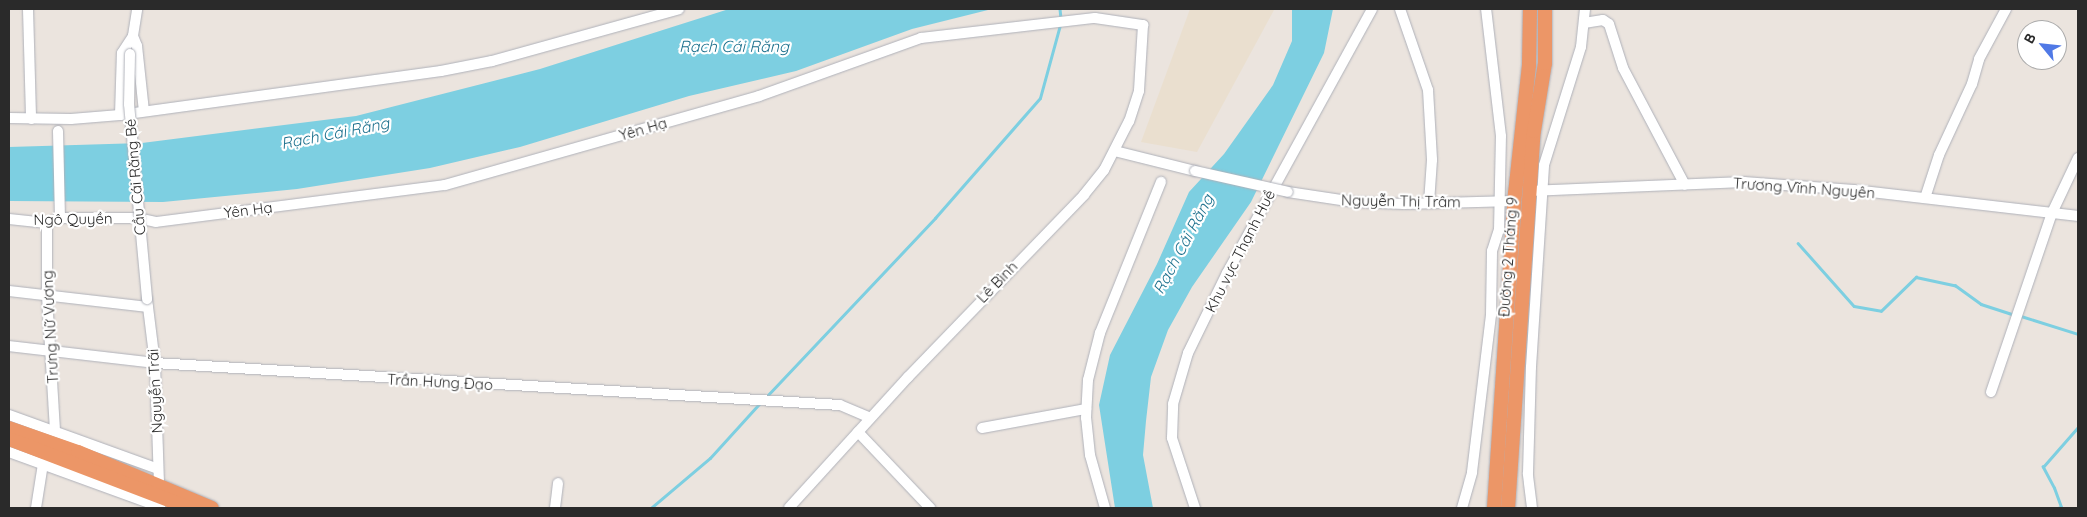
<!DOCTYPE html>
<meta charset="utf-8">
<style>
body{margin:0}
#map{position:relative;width:2087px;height:517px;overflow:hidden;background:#ebe4de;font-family:Quicksand,sans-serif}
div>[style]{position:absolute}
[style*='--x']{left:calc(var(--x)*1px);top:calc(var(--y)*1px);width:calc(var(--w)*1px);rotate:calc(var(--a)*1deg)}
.education>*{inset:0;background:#eadfcf}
.water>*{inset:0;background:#7dcfe1}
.stream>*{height:2.5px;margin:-1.25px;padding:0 1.25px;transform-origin:1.25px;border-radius:1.25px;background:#7dcfe1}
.roads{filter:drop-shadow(0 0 1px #afb1b9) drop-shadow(0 0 1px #afb1b9)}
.minor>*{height:10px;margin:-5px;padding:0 5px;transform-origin:5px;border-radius:5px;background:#fff}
.highway>*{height:14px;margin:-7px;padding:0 7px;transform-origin:7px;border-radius:7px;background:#ec9667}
.bridges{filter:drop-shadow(0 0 1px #afb1b9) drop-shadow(0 0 1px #afb1b9)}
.minor-bridge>*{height:10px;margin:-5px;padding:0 5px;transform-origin:5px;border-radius:5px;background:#fff}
span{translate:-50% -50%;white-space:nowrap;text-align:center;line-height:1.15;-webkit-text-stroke:4.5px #fff;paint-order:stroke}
.street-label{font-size:15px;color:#2a2a2a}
.water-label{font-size:16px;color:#1c708d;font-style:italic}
.frame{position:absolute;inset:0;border:10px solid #2a2a2a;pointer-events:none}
.north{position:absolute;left:2017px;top:20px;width:50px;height:50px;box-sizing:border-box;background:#fff;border:1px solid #aaa;border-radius:50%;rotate:298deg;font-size:14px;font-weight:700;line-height:20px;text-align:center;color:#2a2a2a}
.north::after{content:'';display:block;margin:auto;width:18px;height:22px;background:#5079e6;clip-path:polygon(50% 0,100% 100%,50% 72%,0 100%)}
</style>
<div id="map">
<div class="education">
<div style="clip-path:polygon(1190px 9px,1274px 10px,1197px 152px,1141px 142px)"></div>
</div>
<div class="water">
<div style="clip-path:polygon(729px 9px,992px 9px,912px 29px,796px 71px,689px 96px,520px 147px,430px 168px,297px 189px,163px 202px,9px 201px,9px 147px,142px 143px,356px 116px,540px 69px)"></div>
<div style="clip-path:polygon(1292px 9px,1333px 9px,1324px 53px,1251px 202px,1192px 287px,1168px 330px,1151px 377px,1146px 421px,1143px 455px,1153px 508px,1115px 508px,1099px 405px,1110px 355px,1157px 264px,1189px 192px,1224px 154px,1273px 85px,1292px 41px)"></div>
</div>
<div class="stream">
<div style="--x:1060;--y:9;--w:10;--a:84"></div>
<div style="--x:1798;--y:243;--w:84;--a:48.4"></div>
<div style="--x:1854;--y:306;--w:27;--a:10"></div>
<div style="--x:1881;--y:311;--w:49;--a:-44.2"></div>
<div style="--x:1916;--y:277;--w:40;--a:12"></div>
<div style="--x:1955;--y:285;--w:32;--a:36"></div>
<div style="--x:1981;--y:304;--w:36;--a:18"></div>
<div style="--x:2021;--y:316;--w:60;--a:17.5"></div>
<div style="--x:766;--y:397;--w:246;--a:-46.6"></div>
<div style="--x:935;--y:218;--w:159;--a:-48.8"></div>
<div style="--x:1040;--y:98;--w:76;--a:-74.7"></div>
<div style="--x:651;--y:508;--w:77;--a:-40.3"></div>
<div style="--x:710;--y:458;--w:74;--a:-47.7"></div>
<div style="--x:2058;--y:508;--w:3;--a:-18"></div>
<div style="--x:2061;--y:507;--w:20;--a:-110"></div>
<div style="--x:2054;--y:488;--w:24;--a:-118"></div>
<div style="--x:2043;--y:467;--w:53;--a:-48.8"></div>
</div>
<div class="roads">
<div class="minor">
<div style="--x:28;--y:9;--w:110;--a:88.4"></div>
<div style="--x:1400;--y:9;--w:86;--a:70.9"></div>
<div style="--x:1428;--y:90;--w:70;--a:86.7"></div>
<div style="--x:1432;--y:160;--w:43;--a:94"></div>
<div style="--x:1584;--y:23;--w:19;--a:-9"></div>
<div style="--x:1603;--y:20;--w:7;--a:34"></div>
<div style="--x:1609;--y:24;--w:46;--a:72.3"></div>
<div style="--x:1623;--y:68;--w:132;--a:62.1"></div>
<div style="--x:133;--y:36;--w:11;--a:68"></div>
<div style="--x:137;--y:46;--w:65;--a:83.9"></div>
<div style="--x:132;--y:42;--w:33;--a:-81"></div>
<div style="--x:120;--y:115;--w:62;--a:-88.2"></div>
<div style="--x:122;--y:53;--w:20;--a:-57"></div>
<div style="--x:9;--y:118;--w:62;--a:0.9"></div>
<div style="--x:71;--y:119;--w:49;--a:-4.7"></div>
<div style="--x:120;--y:115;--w:324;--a:-7.8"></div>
<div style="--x:441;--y:71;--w:52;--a:-11.1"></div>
<div style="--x:492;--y:61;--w:194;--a:-15.5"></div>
<div style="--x:58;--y:131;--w:87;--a:88.7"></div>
<div style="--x:1115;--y:151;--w:82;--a:14"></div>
<div style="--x:1529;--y:191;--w:215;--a:-2.4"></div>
<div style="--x:1744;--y:182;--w:110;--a:4.2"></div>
<div style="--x:1854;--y:190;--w:226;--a:6.6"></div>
<div style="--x:1288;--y:192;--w:67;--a:8.6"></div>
<div style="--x:1354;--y:202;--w:50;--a:2.3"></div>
<div style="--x:1404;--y:204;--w:110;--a:-1.6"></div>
<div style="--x:1925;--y:198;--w:45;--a:-72"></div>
<div style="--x:1939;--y:155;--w:78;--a:-65.1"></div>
<div style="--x:1972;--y:84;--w:26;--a:-74"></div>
<div style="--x:1979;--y:59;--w:57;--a:-61.6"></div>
<div style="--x:9;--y:219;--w:38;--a:6"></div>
<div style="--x:47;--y:223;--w:14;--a:-21"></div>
<div style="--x:60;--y:218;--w:77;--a:0"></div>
<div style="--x:137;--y:218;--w:19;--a:12"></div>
<div style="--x:156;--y:222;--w:291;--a:-7.3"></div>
<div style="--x:445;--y:185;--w:326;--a:-15.8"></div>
<div style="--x:759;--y:96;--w:172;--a:-19.7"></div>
<div style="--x:921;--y:38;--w:175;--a:-6.6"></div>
<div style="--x:1095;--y:18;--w:49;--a:8.3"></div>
<div style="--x:1143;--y:25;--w:66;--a:93.5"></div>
<div style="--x:1139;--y:91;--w:32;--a:108"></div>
<div style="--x:1129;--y:121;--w:55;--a:117"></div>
<div style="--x:1104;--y:170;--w:32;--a:129"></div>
<div style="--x:1084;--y:195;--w:253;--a:134"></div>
<div style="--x:908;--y:377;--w:177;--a:132.3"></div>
<div style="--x:47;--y:223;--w:73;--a:90"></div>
<div style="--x:47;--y:296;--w:135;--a:86.6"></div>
<div style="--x:9;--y:291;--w:140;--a:6.6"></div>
<div style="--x:147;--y:299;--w:64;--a:82.9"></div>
<div style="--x:155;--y:363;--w:121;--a:88.1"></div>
<div style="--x:9;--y:346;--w:147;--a:6.6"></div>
<div style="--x:155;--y:363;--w:686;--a:3.51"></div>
<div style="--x:840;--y:405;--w:33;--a:23"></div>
<div style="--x:1991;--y:392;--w:189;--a:-71.2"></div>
<div style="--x:2052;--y:213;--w:61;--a:-64.7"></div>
<div style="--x:9;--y:415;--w:158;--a:19.9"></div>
<div style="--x:982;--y:428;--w:106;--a:-10.4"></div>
<div style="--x:858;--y:432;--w:105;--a:46.5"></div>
<div style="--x:9;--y:452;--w:161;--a:20"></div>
<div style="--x:36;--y:508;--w:45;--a:-81"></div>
<div style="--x:555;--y:508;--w:25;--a:-83"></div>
<div style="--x:1105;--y:508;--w:55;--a:-105.8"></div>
<div style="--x:1090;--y:455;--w:37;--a:-96"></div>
<div style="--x:1086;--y:418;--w:38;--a:-87"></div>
<div style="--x:1088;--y:380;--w:49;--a:-75.7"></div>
<div style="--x:1100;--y:333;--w:163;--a:-68"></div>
<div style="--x:1195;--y:508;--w:74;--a:-108.2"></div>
<div style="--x:1172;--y:438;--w:34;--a:-88"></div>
<div style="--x:1173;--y:404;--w:53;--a:-73.6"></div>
<div style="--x:1188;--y:353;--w:89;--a:-64"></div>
<div style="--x:1227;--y:273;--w:301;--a:-61.2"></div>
<div style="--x:1462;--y:508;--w:37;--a:-74"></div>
<div style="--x:1472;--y:472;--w:158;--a:-83.1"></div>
<div style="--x:1491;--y:315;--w:64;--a:-89.1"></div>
<div style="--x:1492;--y:251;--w:22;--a:-72"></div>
<div style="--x:1499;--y:230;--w:94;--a:-88.8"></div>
<div style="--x:1501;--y:136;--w:128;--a:-96.7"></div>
<div style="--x:1532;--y:508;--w:35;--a:-97"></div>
<div style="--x:1528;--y:473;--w:106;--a:-88.4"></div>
<div style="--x:1531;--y:367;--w:202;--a:-86.3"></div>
<div style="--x:1544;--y:165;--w:124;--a:-72.6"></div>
<div style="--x:1581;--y:47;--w:38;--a:-84"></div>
</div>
<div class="highway">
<div style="--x:9;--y:428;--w:73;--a:19.2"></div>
<div style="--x:78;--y:452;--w:145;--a:22.7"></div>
<div style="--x:9;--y:439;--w:194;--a:20.9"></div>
<div style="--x:1494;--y:508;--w:315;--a:-86.2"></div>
<div style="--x:1515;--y:194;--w:130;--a:-83.8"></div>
<div style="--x:1529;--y:65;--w:56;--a:-89"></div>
<div style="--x:1508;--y:508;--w:378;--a:-86.1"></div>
<div style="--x:1534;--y:131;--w:69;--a:-80.8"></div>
<div style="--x:1545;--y:63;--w:54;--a:-90"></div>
</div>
</div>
<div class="bridges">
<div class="minor-bridge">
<div style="--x:130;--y:54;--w:50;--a:91.1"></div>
<div style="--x:129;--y:104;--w:196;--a:84.7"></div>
<div style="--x:1195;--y:171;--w:95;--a:12.7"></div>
</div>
</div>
<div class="street-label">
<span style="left:643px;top:129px;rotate:-16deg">Yên Hạ</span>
<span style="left:135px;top:177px;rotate:-95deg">Cầu Cái Răng Bé</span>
<span style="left:1804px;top:188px;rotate:4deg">Trương Vĩnh Nguyên</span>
<span style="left:1401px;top:201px;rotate:1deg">Nguyễn Thị Trâm</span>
<span style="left:248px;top:210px;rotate:-7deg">Yên Hạ</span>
<span style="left:73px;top:219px;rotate:-1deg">Ngô Quyền</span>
<span style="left:1240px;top:251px;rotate:-63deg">Khu vực Thạnh Huề</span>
<span style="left:1508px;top:257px;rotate:-86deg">Đường 2 Tháng 9</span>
<span style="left:997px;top:282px;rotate:-46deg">Lê Bình</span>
<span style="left:50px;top:327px;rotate:-93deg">Trưng Nữ Vương</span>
<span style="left:440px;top:382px;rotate:3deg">Trần Hưng Đạo</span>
<span style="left:155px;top:391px;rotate:-93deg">Nguyễn Trãi</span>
</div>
<div class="water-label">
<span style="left:734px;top:46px">Rạch Cái Răng</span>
<span style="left:335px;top:133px;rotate:-11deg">Rạch Cái Răng</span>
<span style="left:1183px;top:244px;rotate:-62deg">Rạch Cái Răng</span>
</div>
<div class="frame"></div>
<div class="north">B</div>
</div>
